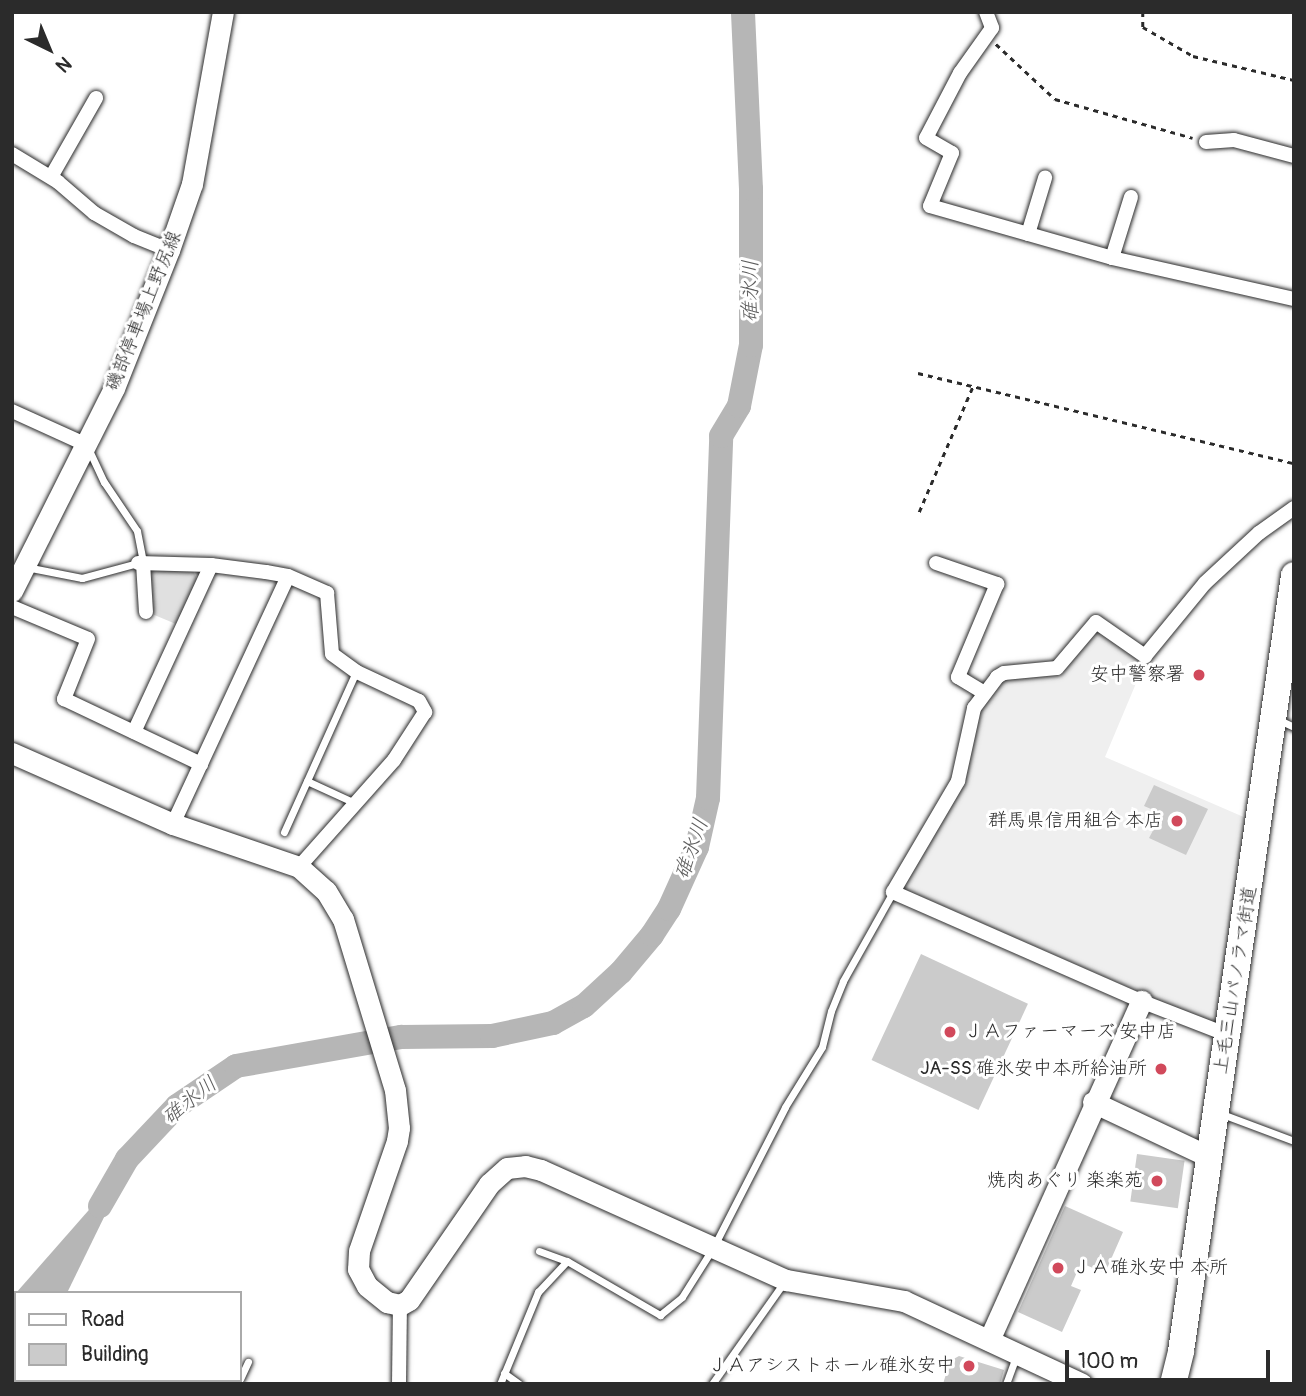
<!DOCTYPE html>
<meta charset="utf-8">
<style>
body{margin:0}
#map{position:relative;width:1306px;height:1396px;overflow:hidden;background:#fff;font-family:Pangolin,"Klee One",sans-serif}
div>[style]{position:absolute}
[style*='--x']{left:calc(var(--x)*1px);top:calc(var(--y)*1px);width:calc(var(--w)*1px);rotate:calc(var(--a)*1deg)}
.built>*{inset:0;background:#efefef}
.green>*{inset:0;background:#e0e0e0}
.water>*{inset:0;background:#b6b6b6}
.river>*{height:24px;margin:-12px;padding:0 12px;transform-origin:12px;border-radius:12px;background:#b6b6b6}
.building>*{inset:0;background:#cbcbcb;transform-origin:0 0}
.path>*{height:2.5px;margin-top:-1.25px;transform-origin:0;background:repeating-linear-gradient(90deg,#2b2b2b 0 5px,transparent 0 10px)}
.roads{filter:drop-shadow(0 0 2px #2b2b2b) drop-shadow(0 0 2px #2b2b2b)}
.lane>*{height:7px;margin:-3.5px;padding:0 3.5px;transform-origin:3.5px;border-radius:3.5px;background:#fff}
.street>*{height:14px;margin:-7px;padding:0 7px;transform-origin:7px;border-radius:7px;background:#fff}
.secondary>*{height:21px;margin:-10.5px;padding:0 10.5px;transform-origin:10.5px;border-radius:10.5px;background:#fff}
.highway>*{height:26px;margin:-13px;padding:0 13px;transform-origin:13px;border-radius:13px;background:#fff}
.dots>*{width:19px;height:19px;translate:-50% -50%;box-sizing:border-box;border:4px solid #fff;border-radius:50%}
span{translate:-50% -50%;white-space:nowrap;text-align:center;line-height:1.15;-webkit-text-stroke:6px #fff;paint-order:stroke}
.street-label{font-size:19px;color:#2b2b2b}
.poi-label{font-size:19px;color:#2b2b2b}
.right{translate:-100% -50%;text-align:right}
.left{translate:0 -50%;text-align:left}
.water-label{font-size:21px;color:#5c5c5c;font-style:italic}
.frame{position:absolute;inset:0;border:14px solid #2b2b2b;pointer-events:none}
.legend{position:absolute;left:14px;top:1291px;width:228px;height:91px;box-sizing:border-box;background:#fff;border:2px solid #aaa;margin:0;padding:9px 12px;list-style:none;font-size:21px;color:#2b2b2b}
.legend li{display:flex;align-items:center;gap:14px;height:35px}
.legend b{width:35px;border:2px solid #aaa}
.north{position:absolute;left:14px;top:14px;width:70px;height:70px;-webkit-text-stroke:5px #fff;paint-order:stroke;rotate:137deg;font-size:19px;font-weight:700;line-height:28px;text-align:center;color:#2b2b2b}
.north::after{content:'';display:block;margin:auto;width:24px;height:32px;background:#2b2b2b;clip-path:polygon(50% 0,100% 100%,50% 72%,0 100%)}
.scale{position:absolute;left:1065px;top:1350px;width:205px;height:32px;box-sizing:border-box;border:4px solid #2b2b2b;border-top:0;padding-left:9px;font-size:21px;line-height:24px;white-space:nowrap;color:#2b2b2b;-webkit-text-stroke:5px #fff;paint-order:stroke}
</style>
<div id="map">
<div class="built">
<div style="clip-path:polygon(1095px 629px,1145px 662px,1105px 757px,1246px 818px,1219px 1018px,1208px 1022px,900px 887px,962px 781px,977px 715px,1004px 677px,1060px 671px)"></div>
</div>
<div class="green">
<div style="clip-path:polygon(154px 570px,193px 571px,197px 579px,176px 624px,152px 614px,147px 577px)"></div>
</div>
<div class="water">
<div style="clip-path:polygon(131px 1162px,67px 1293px,16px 1293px)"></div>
<div style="clip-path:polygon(16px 1293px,16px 1380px,25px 1380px,23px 1384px,12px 1384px,12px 1297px)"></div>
</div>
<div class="river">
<div style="--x:100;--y:1206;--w:54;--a:-60.1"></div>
<div style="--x:127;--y:1159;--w:73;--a:-46.7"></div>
<div style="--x:177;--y:1106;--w:71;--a:-34.1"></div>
<div style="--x:236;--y:1066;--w:168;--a:-10"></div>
<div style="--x:401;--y:1037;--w:91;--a:-0.6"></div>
<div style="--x:492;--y:1036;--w:62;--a:-12"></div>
<div style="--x:553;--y:1023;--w:35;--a:-29"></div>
<div style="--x:584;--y:1006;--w:50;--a:-42.6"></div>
<div style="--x:621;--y:972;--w:48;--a:-50"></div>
<div style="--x:652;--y:935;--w:31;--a:-57"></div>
<div style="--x:669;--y:909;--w:68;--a:-65.7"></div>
<div style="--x:697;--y:847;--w:50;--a:-77.3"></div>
<div style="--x:708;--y:798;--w:362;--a:-87.9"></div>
<div style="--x:721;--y:436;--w:35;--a:-59"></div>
<div style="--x:739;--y:406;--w:62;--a:-78.9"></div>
<div style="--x:751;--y:345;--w:156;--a:-90"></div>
<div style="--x:751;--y:189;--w:177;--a:-92.6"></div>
</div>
<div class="building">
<div style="clip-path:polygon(1154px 785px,1208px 809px,1186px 855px,1149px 838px,1157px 823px,1147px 818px,1151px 809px,1144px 806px)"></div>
<div style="left:921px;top:954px;width:118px;height:117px;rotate:25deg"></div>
<div style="left:1137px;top:1154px;width:48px;height:48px;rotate:8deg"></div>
<div style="clip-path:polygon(1065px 1206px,1123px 1232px,1105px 1273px,1081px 1263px,1071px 1286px,1081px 1290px,1062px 1332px,1018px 1312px)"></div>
<div style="clip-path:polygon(959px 1356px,1004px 1370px,1000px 1384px,943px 1384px,950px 1361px)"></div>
</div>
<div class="path">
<div style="--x:1143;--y:12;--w:15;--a:90"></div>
<div style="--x:1143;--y:27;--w:58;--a:30.1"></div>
<div style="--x:1193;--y:56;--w:104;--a:13.4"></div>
<div style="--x:996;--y:44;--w:81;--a:43"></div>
<div style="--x:1055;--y:99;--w:143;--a:15.8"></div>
<div style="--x:918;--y:373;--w:387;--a:13.5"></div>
<div style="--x:919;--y:512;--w:137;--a:-66.8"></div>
</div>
<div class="roads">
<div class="lane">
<div style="--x:88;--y:448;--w:38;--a:65"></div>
<div style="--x:104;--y:482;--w:59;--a:56"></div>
<div style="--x:137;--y:531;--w:33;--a:79"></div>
<div style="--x:26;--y:567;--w:57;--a:11.1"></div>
<div style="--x:82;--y:578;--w:58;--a:-15"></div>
<div style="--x:1279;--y:720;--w:17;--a:25"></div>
<div style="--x:307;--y:781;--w:53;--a:24.6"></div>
<div style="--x:284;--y:832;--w:175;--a:-65.8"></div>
<div style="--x:1222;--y:1114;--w:77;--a:20.6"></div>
<div style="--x:539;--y:1251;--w:30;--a:20"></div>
<div style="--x:567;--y:1261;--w:108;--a:30.1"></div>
<div style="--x:660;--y:1315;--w:28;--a:-39"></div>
<div style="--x:682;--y:1297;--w:58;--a:-57.7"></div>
<div style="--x:713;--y:1248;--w:158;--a:-62.9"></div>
<div style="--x:785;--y:1107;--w:70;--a:-58.3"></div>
<div style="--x:822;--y:1047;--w:37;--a:-76"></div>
<div style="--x:831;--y:1011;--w:32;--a:-68"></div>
<div style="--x:843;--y:981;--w:102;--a:-60.7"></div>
<div style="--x:504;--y:1373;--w:19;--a:36"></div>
<div style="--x:240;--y:1379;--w:19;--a:-65"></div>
<div style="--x:500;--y:1384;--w:100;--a:-67.6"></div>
<div style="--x:538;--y:1292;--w:42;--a:-46.9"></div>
<div style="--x:712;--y:1384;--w:126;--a:-54.7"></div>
<div style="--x:1006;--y:1384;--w:29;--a:-70"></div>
</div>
<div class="street">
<div style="--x:986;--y:12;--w:17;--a:69"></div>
<div style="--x:992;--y:28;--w:55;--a:125.4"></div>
<div style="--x:960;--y:73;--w:73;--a:117.6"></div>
<div style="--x:926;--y:138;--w:30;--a:30"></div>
<div style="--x:952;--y:153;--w:57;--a:112.5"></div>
<div style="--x:930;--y:206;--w:189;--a:15.9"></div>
<div style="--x:1112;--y:258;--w:187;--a:12.7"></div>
<div style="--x:1206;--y:142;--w:28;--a:-4"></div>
<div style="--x:1234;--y:140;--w:62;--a:14.9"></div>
<div style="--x:12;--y:154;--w:54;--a:31.3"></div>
<div style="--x:58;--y:182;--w:48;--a:40.7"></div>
<div style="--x:94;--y:213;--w:46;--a:29.9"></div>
<div style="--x:134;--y:236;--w:38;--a:22"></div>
<div style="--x:51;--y:177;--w:91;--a:-60.3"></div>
<div style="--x:1028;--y:234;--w:59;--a:-73.1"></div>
<div style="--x:1112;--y:258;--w:64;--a:-72.7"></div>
<div style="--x:12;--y:411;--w:82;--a:24.4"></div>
<div style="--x:138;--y:563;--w:73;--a:1.6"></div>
<div style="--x:211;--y:565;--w:55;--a:7.3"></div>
<div style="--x:266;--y:572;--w:22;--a:10"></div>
<div style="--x:288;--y:576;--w:43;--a:23.6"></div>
<div style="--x:327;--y:593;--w:61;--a:85.3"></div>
<div style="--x:332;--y:654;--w:31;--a:36"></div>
<div style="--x:357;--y:672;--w:68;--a:25.1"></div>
<div style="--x:419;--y:701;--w:13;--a:61"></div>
<div style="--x:425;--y:712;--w:57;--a:122.9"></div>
<div style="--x:394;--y:760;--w:143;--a:131.6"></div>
<div style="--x:143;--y:563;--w:49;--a:86.5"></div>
<div style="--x:936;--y:563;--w:65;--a:19"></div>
<div style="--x:997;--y:584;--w:101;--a:112.8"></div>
<div style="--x:958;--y:677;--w:31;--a:31"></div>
<div style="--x:12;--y:607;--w:82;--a:22.8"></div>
<div style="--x:88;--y:639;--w:65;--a:111.8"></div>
<div style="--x:64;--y:699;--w:152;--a:25.4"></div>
<div style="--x:134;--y:732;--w:184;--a:-65.2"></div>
<div style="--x:173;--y:824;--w:273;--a:-65.1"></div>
<div style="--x:1228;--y:1035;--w:93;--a:-158.7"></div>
<div style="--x:1141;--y:1001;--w:271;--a:-156.3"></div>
<div style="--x:893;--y:892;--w:129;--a:-59.6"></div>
<div style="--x:958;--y:781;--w:75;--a:-77.6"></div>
<div style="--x:974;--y:708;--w:39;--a:-53"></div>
<div style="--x:997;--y:677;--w:8;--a:-30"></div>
<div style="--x:1004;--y:673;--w:53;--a:-5.4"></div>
<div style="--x:1057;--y:668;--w:60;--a:-49.7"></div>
<div style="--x:1096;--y:622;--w:60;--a:34.8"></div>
<div style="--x:1145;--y:656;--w:94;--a:-50.6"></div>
<div style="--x:1205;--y:583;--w:74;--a:-42.8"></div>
<div style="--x:1259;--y:533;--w:43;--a:-35.5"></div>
<div style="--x:399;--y:1384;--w:79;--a:-89.3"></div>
</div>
<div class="secondary">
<div style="--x:12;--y:591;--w:227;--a:-63.3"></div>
<div style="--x:114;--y:388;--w:149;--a:-68.3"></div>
<div style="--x:169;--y:250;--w:70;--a:-70.8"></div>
<div style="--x:192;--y:184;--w:175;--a:-79.8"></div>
<div style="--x:12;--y:753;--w:176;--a:23.8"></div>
<div style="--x:173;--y:824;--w:133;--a:18.8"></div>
<div style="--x:299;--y:867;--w:36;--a:42"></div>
<div style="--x:326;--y:891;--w:33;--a:59"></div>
<div style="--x:343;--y:919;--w:179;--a:73.1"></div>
<div style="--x:395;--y:1090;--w:38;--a:84"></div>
<div style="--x:399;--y:1128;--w:13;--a:99"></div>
<div style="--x:397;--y:1141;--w:116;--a:109.1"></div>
<div style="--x:359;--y:1251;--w:18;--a:93"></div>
<div style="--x:358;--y:1269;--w:19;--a:62"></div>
<div style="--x:367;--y:1286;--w:26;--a:39"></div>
<div style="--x:387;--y:1302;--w:13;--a:13"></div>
<div style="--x:400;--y:1305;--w:10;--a:-29"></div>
<div style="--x:409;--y:1300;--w:141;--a:-55.4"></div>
<div style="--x:489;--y:1184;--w:24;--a:-42"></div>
<div style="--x:507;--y:1168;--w:18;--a:-6"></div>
<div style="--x:525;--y:1166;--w:16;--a:14"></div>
<div style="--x:541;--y:1170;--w:269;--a:24.2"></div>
<div style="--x:786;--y:1280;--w:120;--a:10.1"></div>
<div style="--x:904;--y:1301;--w:196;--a:25"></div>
<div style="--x:1093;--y:1102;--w:129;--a:25.2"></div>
<div style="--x:989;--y:1340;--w:372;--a:-65.8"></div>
</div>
<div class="highway">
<div style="--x:1173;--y:1384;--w:34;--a:-76"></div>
<div style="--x:1181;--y:1351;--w:784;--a:-81.71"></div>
</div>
</div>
<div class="dots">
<div style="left:1199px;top:675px;background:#d1495b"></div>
<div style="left:1177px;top:821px;background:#d1495b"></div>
<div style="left:950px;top:1032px;background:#d1495b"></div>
<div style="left:1161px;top:1069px;background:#d1495b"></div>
<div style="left:1157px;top:1181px;background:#d1495b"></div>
<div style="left:1058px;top:1268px;background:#d1495b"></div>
<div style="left:969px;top:1366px;background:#d1495b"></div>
</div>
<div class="street-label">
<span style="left:144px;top:311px;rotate:-68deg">磯部停車場上野尻線</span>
<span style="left:1236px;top:980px;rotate:-81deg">上毛三山パノラマ街道</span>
</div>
<div class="poi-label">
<span class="right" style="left:1185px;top:675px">安中警察署</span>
<span class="right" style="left:1163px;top:821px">群馬県信用組合 本店</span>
<span class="left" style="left:964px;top:1032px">ＪＡファーマーズ 安中店</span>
<span class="right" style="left:1147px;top:1069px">JA-SS 碓氷安中本所給油所</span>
<span class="right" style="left:1143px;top:1181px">焼肉あぐり 楽楽苑</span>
<span class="left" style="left:1072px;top:1268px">ＪＡ碓氷安中 本所</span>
<span class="right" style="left:955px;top:1366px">ＪＡアシストホール碓氷安中</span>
</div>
<div class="water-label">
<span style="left:751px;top:291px;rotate:-90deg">碓氷川</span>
<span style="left:692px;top:849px;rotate:-71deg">碓氷川</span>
<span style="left:190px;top:1101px;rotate:-39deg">碓氷川</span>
</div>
<div class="frame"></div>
<ul class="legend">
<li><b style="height:9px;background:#fff"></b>Road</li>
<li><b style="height:19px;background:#cbcbcb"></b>Building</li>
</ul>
<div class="north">N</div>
<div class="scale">100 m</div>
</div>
